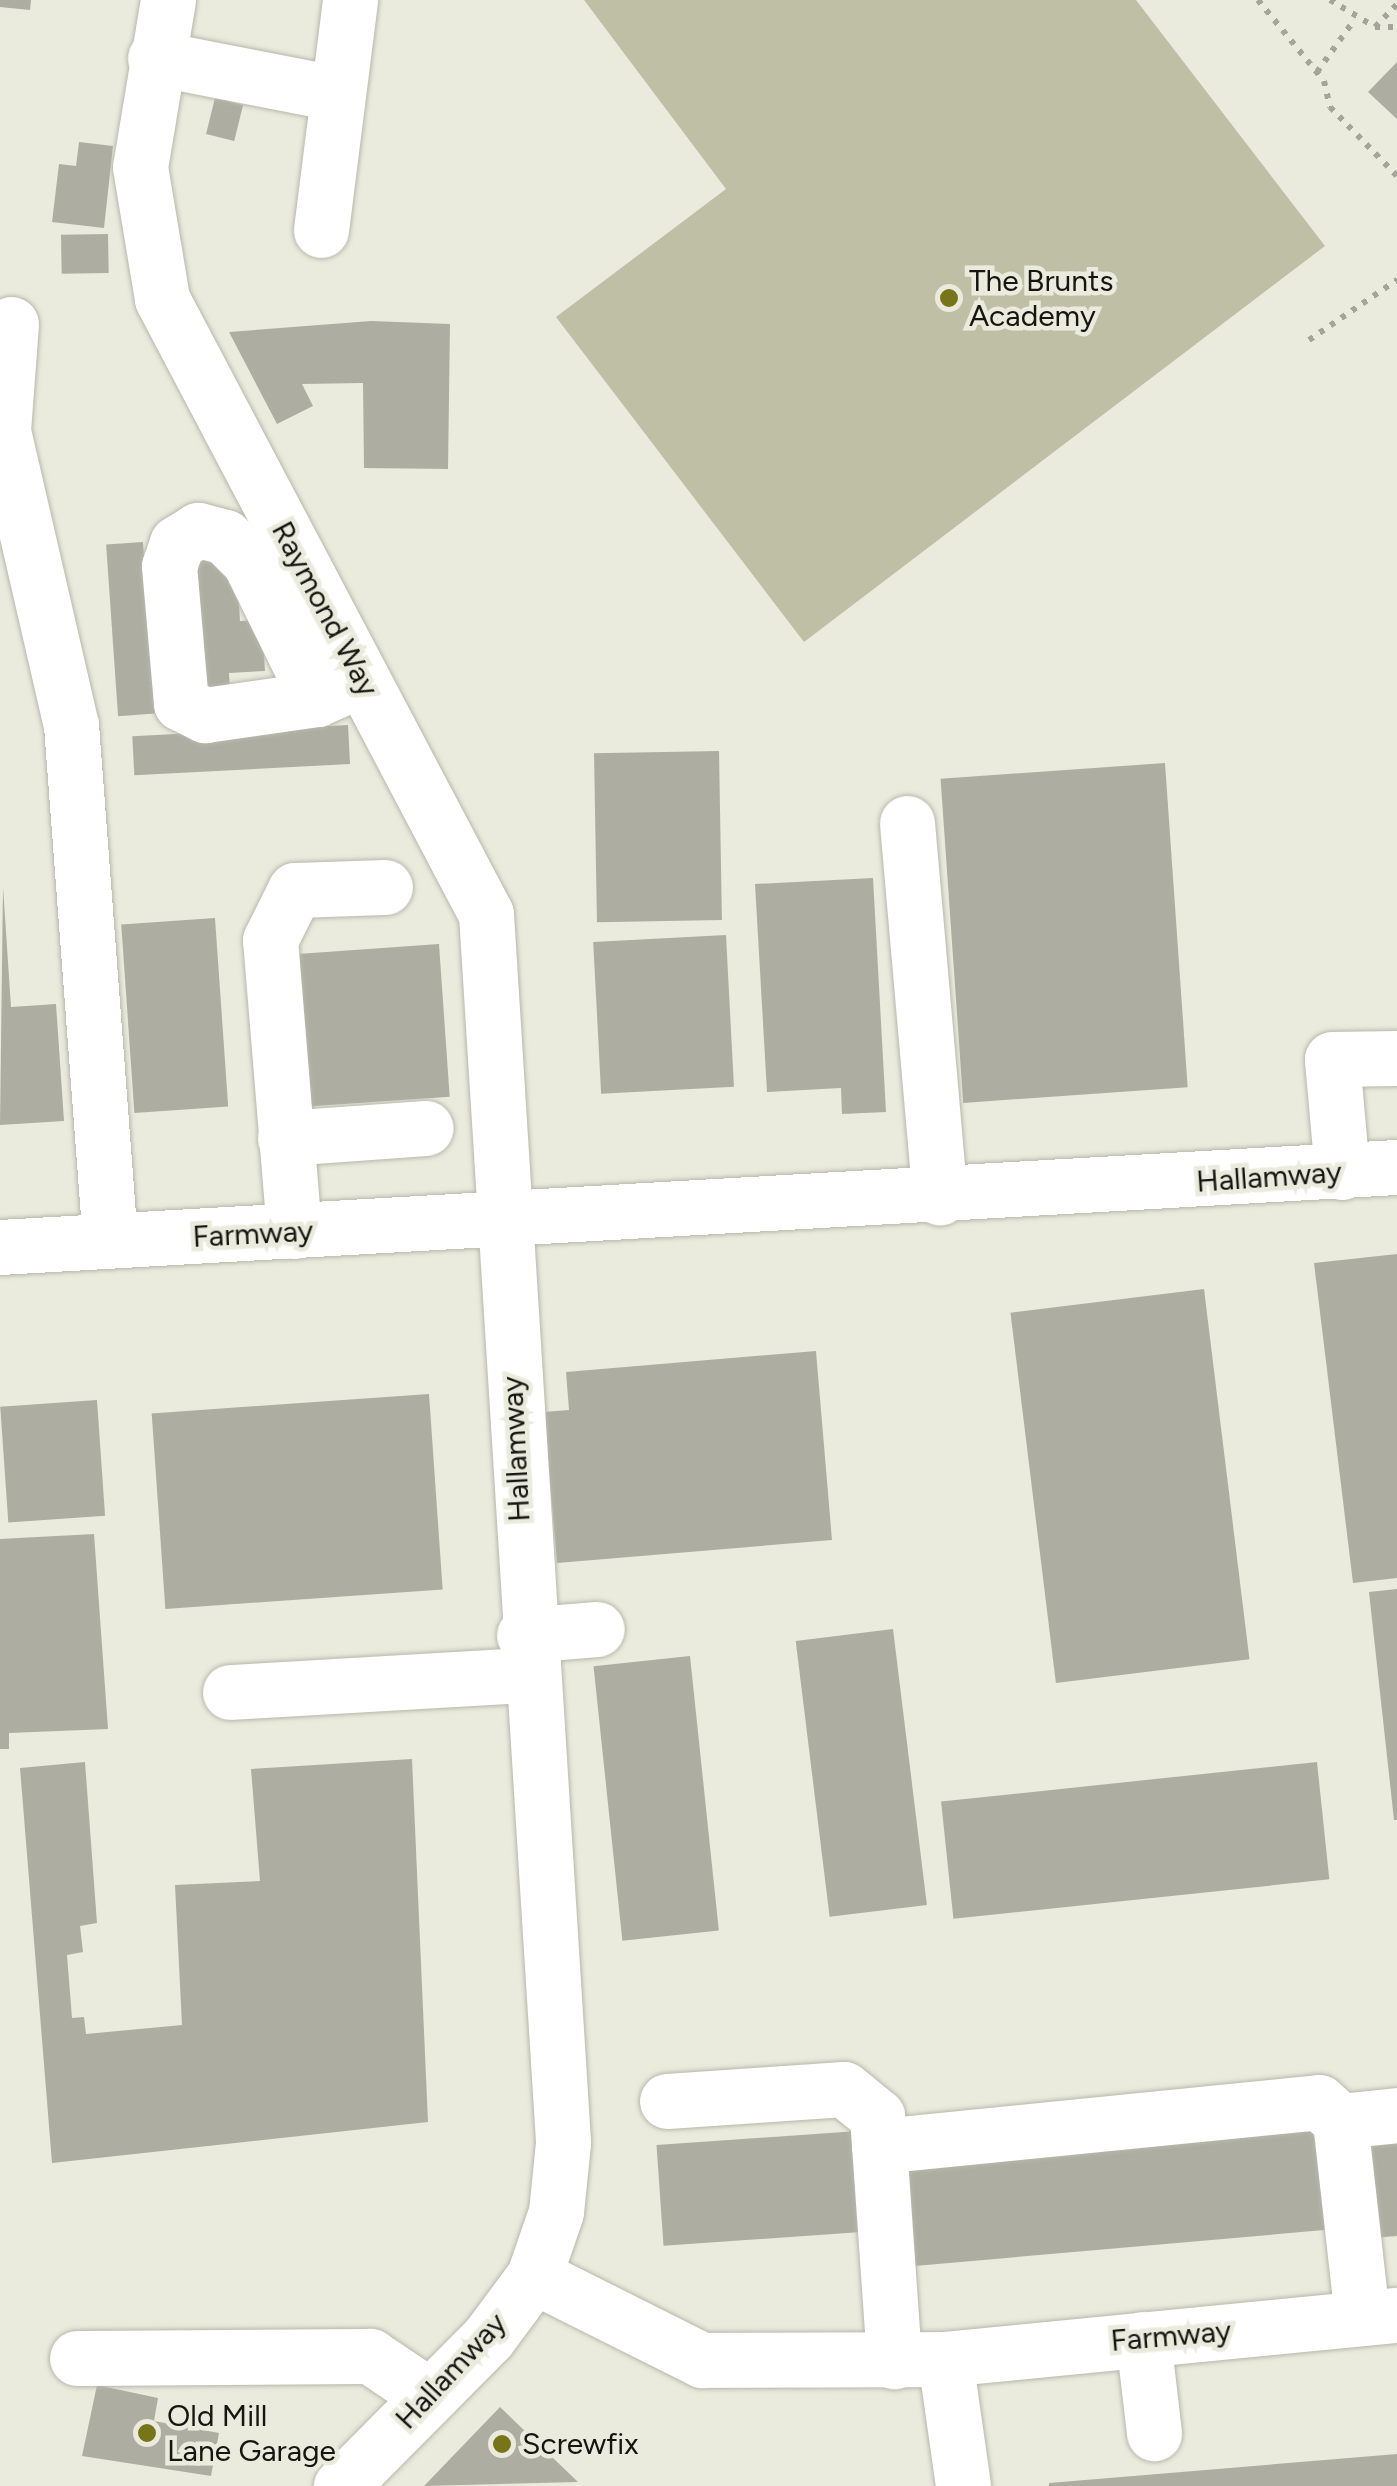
<!DOCTYPE html>
<style>
body{margin:0}
#map{position:relative;width:1397px;height:2486px;overflow:hidden;background:#eaebdd;font-family:Figtree,sans-serif}
div>[style]{position:absolute}
[style*='--x']{left:calc(var(--x)*1px);top:calc(var(--y)*1px);width:calc(var(--w)*1px);rotate:calc(var(--a)*1deg)}
.green>*{inset:0;background:#bebfa5}
.building>*{inset:0;background:#adaea1;transform-origin:0 0}
.path>*{height:6px;margin-top:-3px;transform-origin:0;background:repeating-linear-gradient(90deg,#a4a59a 0 5px,transparent 0 13px)}
.roads{filter:drop-shadow(0 0 2px #b7b8aa) drop-shadow(0 0 2px #b7b8aa)}
.minor>*{height:55px;margin:-27.5px;padding:0 27.5px;transform-origin:27.5px;border-radius:27.5px;background:#fff}
.dots>*{width:28px;height:28px;translate:-50% -50%;box-sizing:border-box;border:5px solid #eaebdd;border-radius:50%}
span{translate:-50% -50%;white-space:nowrap;text-align:center;line-height:1.15;-webkit-text-stroke:9px #eaebdd;paint-order:stroke}
.poi-label{font-size:30px;color:#151611}
.left{translate:0 -50%;text-align:left}
.street-label{font-size:30px;color:#151611}
</style>
<div id="map">
<div class="green">
<div style="clip-path:polygon(584px 0,1136px 0,1325px 246px,804px 642px,556px 317px,726px 189px)"></div>
</div>
<div class="building">
<div style="clip-path:polygon(0 0,31px 0,30px 10px,0 7px)"></div>
<div style="clip-path:polygon(1397px 62px,1397px 119px,1368px 92px)"></div>
<div style="left:215px;top:98px;width:29px;height:37px;rotate:14deg"></div>
<div style="clip-path:polygon(79px 142px,113px 146px,104px 228px,52px 222px,59px 164px,76px 166px)"></div>
<div style="left:108px;top:234px;width:39px;height:47px;rotate:89deg"></div>
<div style="clip-path:polygon(371px 321px,450px 324px,448px 469px,364px 468px,363px 383px,302px 384px,313px 406px,277px 424px,229px 332px)"></div>
<div style="left:143px;top:542px;width:172px;height:37px;rotate:86deg"></div>
<div style="clip-path:polygon(182px 554px,237px 566px,240px 621px,262px 620px,265px 671px,229px 673px,230px 690px,189px 692px)"></div>
<div style="left:348px;top:725px;width:39px;height:216px;rotate:87deg"></div>
<div style="left:719px;top:751px;width:169px;height:125px;rotate:89deg"></div>
<div style="left:1165px;top:763px;width:325px;height:225px;rotate:86deg"></div>
<div style="clip-path:polygon(873px 878px,886px 1112px,842px 1114px,841px 1088px,767px 1092px,755px 884px)"></div>
<div style="clip-path:polygon(3px 887px,11px 1007px,56px 1004px,64px 1121px,0 1125px)"></div>
<div style="left:215px;top:918px;width:189px;height:94px;rotate:86deg"></div>
<div style="left:726px;top:935px;width:152px;height:133px;rotate:87deg"></div>
<div style="left:439px;top:944px;width:153px;height:156px;rotate:86deg"></div>
<div style="clip-path:polygon(1397px 1254px,1397px 1578px,1353px 1583px,1314px 1263px)"></div>
<div style="left:1204px;top:1289px;width:373px;height:195px;rotate:83deg"></div>
<div style="clip-path:polygon(816px 1351px,832px 1540px,557px 1563px,544px 1412px,569px 1410px,566px 1372px)"></div>
<div style="left:429px;top:1394px;width:196px;height:278px;rotate:86deg"></div>
<div style="left:97px;top:1400px;width:116px;height:97px;rotate:86deg"></div>
<div style="clip-path:polygon(94px 1534px,108px 1729px,9px 1733px,9px 1749px,0 1749px,0 1539px)"></div>
<div style="clip-path:polygon(1397px 1589px,1397px 1820px,1394px 1820px,1369px 1592px)"></div>
<div style="left:893px;top:1629px;width:278px;height:98px;rotate:83deg"></div>
<div style="left:690px;top:1656px;width:276px;height:97px;rotate:84deg"></div>
<div style="clip-path:polygon(412px 1759px,428px 2122px,52px 2163px,20px 1768px,85px 1762px,97px 1923px,80px 1926px,83px 1952px,67px 1955px,72px 2018px,84px 2017px,86px 2034px,182px 2025px,175px 1885px,260px 1881px,251px 1769px)"></div>
<div style="left:1317px;top:1762px;width:118px;height:378px;rotate:84deg"></div>
<div style="left:1321px;top:2130px;width:100px;height:425px;rotate:85deg"></div>
<div style="left:858px;top:2131px;width:101px;height:202px;rotate:86deg"></div>
<div style="clip-path:polygon(1397px 2138px,1397px 2236px,1371px 2238px,1363px 2141px)"></div>
<div style="clip-path:polygon(97px 2385px,158px 2398px,154px 2421px,219px 2433px,211px 2476px,82px 2456px)"></div>
<div style="clip-path:polygon(500px 2407px,578px 2482px,424px 2486px)"></div>
<div style="clip-path:polygon(1397px 2454px,1397px 2486px,1049px 2486px,1049px 2483px)"></div>
</div>
<div class="path">
<div style="--x:1258;--y:0;--w:104;--a:50.8"></div>
<div style="--x:1324;--y:81;--w:27;--a:77"></div>
<div style="--x:1330;--y:107;--w:96;--a:45.8"></div>
<div style="--x:1330;--y:0;--w:52;--a:31"></div>
<div style="--x:1375;--y:27;--w:32;--a:-46"></div>
<div style="--x:1375;--y:27;--w:22;--a:0"></div>
<div style="--x:1317;--y:72;--w:65;--a:-54.4"></div>
<div style="--x:1309;--y:340;--w:107;--a:-34.3"></div>
</div>
<div class="roads">
<div class="minor">
<div style="--x:168;--y:0;--w:169;--a:99.5"></div>
<div style="--x:140;--y:167;--w:134;--a:80.5"></div>
<div style="--x:162;--y:299;--w:695;--a:62.22"></div>
<div style="--x:486;--y:914;--w:1231;--a:86.41"></div>
<div style="--x:563;--y:2143;--w:69;--a:95.8"></div>
<div style="--x:556;--y:2212;--w:68;--a:109"></div>
<div style="--x:534;--y:2276;--w:77;--a:126.6"></div>
<div style="--x:488;--y:2338;--w:209;--a:134.8"></div>
<div style="--x:155;--y:58;--w:183;--a:11"></div>
<div style="--x:321;--y:230;--w:232;--a:-82.8"></div>
<div style="--x:11;--y:324;--w:107;--a:94.3"></div>
<div style="--x:3;--y:431;--w:302;--a:77"></div>
<div style="--x:71;--y:725;--w:517;--a:85.68"></div>
<div style="--x:317;--y:699;--w:154;--a:-116.2"></div>
<div style="--x:249;--y:561;--w:34;--a:-135"></div>
<div style="--x:225;--y:537;--w:28;--a:-165"></div>
<div style="--x:198;--y:530;--w:25;--a:148"></div>
<div style="--x:177;--y:543;--w:24;--a:109"></div>
<div style="--x:169;--y:566;--w:138;--a:85"></div>
<div style="--x:181;--y:703;--w:27;--a:27"></div>
<div style="--x:205;--y:715;--w:113;--a:-8.1"></div>
<div style="--x:317;--y:699;--w:49;--a:-24"></div>
<div style="--x:907;--y:823;--w:376;--a:85"></div>
<div style="--x:285;--y:1138;--w:141;--a:-4.1"></div>
<div style="--x:1342;--y:1172;--w:113;--a:-95.1"></div>
<div style="--x:1332;--y:1059;--w:65;--a:-0.9"></div>
<div style="--x:294;--y:1231;--w:292;--a:-94.7"></div>
<div style="--x:270;--y:940;--w:56;--a:-63.4"></div>
<div style="--x:295;--y:890;--w:90;--a:-1.9"></div>
<div style="--x:0;--y:1247;--w:1399;--a:-3.28"></div>
<div style="--x:524;--y:1635;--w:73;--a:-4.7"></div>
<div style="--x:230;--y:1692;--w:297;--a:-3.3"></div>
<div style="--x:667;--y:2101;--w:177;--a:-3.9"></div>
<div style="--x:844;--y:2089;--w:43;--a:39.3"></div>
<div style="--x:877;--y:2116;--w:246;--a:86"></div>
<div style="--x:1340;--y:2121;--w:198;--a:83.6"></div>
<div style="--x:879;--y:2146;--w:442;--a:-5.7"></div>
<div style="--x:1319;--y:2102;--w:28;--a:42"></div>
<div style="--x:1340;--y:2121;--w:57;--a:-6"></div>
<div style="--x:534;--y:2276;--w:188;--a:26.6"></div>
<div style="--x:702;--y:2360;--w:243;--a:-0.2"></div>
<div style="--x:945;--y:2359;--w:128;--a:81.9"></div>
<div style="--x:1143;--y:2339;--w:95;--a:83.3"></div>
<div style="--x:77;--y:2358;--w:293;--a:-0.4"></div>
<div style="--x:370;--y:2356;--w:70;--a:33.9"></div>
<div style="--x:945;--y:2359;--w:454;--a:-5.6"></div>
</div>
</div>
<div class="dots">
<div style="left:949px;top:298px;background:#76751a"></div>
<div style="left:147px;top:2433px;background:#76751a"></div>
<div style="left:502px;top:2444px;background:#76751a"></div>
</div>
<div class="poi-label">
<span class="left" style="left:969px;top:298px">The Brunts<br>Academy</span>
<span class="left" style="left:167px;top:2433px">Old Mill<br>Lane Garage</span>
<span class="left" style="left:522px;top:2444px">Screwfix</span>
</div>
<div class="street-label">
<span style="left:325px;top:609px;rotate:62deg">Raymond Way</span>
<span style="left:1269px;top:1177px;rotate:-4deg">Hallamway</span>
<span style="left:253px;top:1234px;rotate:-3deg">Farmway</span>
<span style="left:516px;top:1449px;rotate:-93deg">Hallamway</span>
<span style="left:1171px;top:2336px;rotate:-5deg">Farmway</span>
<span style="left:451px;top:2371px;rotate:-47deg">Hallamway</span>
</div>
</div>
